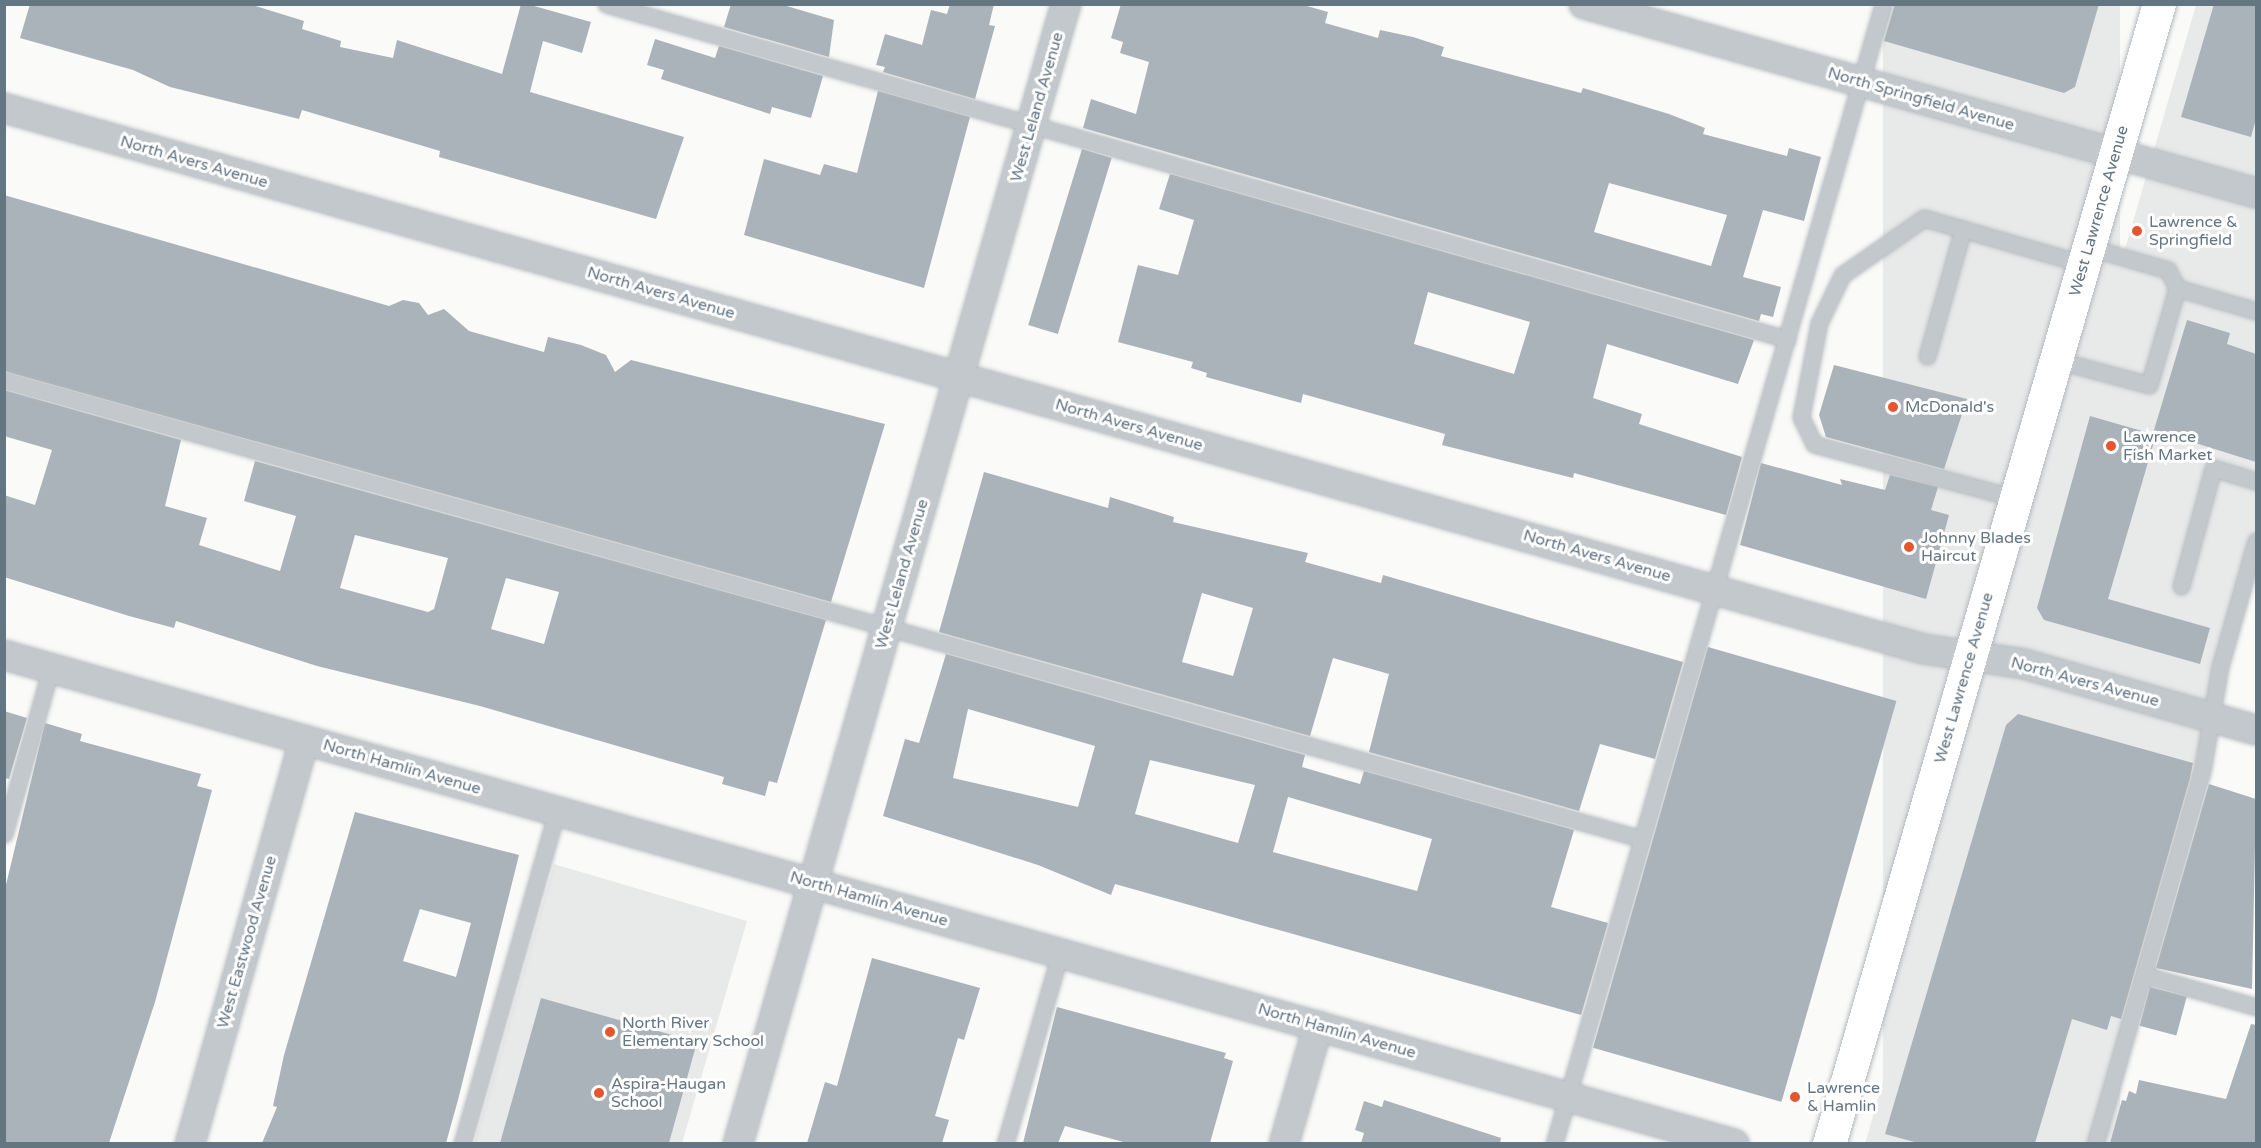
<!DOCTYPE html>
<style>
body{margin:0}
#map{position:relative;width:2261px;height:1148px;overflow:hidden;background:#fafaf8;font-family:"Varela Round",sans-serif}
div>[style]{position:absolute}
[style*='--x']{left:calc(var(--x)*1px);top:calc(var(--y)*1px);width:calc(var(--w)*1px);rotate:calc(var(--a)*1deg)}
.built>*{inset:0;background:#e8e9e9;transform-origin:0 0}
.building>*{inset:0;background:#aab3b9;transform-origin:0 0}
.roads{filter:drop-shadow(0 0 2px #b3babf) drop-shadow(0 0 2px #b3babf)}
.lane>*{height:15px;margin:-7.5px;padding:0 7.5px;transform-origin:7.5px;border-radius:7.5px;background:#c3c8cc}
.street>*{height:28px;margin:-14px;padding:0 14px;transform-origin:14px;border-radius:14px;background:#c3c8cc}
.secondary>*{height:33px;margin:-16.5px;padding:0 16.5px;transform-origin:16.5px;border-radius:16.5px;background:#fff}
.dots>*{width:16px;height:16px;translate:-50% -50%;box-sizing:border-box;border:3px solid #fff;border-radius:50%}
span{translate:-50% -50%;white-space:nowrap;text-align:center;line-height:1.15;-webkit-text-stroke:6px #fff;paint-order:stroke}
.street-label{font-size:16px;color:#657683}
.poi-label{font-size:16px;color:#657683}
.left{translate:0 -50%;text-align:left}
.frame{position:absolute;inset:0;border:6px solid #657683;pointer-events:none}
</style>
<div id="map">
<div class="built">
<div style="left:1883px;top:5px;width:237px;height:1186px"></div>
<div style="clip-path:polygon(2196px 5px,2256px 5px,2256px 562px,2101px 1143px,1865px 1144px)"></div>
<div style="clip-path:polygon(554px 864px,747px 921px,682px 1143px,474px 1144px)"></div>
</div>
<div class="building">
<div style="clip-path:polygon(30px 4px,249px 4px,304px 21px,302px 29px,341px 41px,340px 47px,393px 58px,397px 40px,502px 74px,521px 4px,527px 4px,591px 22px,582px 53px,543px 41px,530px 92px,684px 137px,656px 219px,439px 157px,440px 151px,302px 110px,299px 119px,170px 87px,133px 70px,20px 38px)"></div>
<div style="clip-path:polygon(731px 4px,780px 4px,834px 20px,829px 57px,724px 27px)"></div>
<div style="clip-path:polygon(950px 4px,994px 4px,989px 25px,995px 26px,975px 99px,883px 72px,885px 67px,876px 65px,885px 34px,922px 45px,931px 10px,947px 14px)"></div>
<div style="clip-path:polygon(evenodd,1121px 4px,1300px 4px,1328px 12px,1325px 23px,1378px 38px,1380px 30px,1413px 37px,1444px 47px,1441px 56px,1581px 93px,1583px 88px,1669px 114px,1705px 128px,1703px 134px,1787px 156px,1789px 148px,1821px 157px,1804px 221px,1763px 210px,1743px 277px,1781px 287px,1773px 317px,1761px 314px,1759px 321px,1083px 128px,1091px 99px,1136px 114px,1149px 62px,1120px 53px,1123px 42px,1111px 38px,1121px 4px,1609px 183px,1727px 215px,1711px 266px,1594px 232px,1609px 183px)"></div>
<div style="clip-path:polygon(1895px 4px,2099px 4px,2075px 87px,2064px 93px,1884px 41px)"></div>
<div style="clip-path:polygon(2214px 4px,2256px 4px,2256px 119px,2251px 137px,2181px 117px)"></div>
<div style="clip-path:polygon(655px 39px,715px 58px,719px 46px,823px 76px,811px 118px,772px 107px,770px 114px,661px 79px,664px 70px,647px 65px)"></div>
<div style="clip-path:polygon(878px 91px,970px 117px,924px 288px,744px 235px,764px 159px,820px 175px,824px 164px,857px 173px)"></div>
<div style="left:1082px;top:149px;width:31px;height:184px;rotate:17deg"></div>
<div style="clip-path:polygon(evenodd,1170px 174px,1754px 340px,1738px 384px,1607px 344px,1593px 398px,1642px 414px,1639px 424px,1742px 457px,1726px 515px,1574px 473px,1573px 478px,1442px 445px,1445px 434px,1303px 394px,1301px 403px,1206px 377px,1207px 373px,1191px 368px,1193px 362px,1118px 342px,1138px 265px,1178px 275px,1194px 220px,1159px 209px,1170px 174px,1428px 292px,1530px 322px,1514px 374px,1414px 344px,1428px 292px)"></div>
<div style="clip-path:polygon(4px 195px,389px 306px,403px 300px,419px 303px,428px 315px,444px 309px,469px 331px,544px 352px,548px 337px,581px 345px,606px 355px,615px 372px,631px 360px,885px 424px,831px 602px,4px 371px)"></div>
<div style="clip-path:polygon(2187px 320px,2230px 333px,2227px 344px,2256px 354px,2256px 462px,2154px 430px)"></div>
<div style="clip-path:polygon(1834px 365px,1967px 399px,1944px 469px,1826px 437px,1819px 415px)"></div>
<div style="clip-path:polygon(evenodd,4px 390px,181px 440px,165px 506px,207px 518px,199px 545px,280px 571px,296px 516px,244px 501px,255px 461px,826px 620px,777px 783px,769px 781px,765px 796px,722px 784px,724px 777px,480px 706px,317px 666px,176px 621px,174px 628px,129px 616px,4px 577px,4px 495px,35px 505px,52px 450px,4px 436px,4px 390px,355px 535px,448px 558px,434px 609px,428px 612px,340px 588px,355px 535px,4px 390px,506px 578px,559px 592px,544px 644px,491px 629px,506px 578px)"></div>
<div style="clip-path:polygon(2090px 416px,2156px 435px,2108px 599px,2210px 628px,2200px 664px,2044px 620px,2037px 608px)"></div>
<div style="clip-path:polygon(1761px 463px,1842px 485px,1840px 479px,1885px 490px,1890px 475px,1938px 487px,1931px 510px,1949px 515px,1926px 599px,1740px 545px)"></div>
<div style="clip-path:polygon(evenodd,984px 472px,1108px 508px,1110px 497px,1174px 517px,1173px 522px,1308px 553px,1305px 562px,1381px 583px,1383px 575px,1683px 662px,1655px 759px,1600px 744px,1579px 811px,1369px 752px,1389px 674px,1333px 658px,1310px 736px,939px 632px,984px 472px,1202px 593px,1253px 608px,1233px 676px,1182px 662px,1202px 593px)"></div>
<div style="left:1708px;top:647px;width:196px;height:417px;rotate:16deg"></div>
<div style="clip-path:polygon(evenodd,946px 654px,1305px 755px,1302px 767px,1360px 784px,1364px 771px,1574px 830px,1551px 907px,1608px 923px,1581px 1015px,1115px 884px,1111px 895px,1038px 865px,883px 816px,905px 739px,919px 743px,946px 654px,968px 709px,1095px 746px,1078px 807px,953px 778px,968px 709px,946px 654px,1150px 760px,1255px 785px,1238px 843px,1135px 814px,1150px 760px,946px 654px,1288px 797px,1432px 839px,1417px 891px,1273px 852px,1288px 797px)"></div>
<div style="clip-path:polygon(4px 711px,27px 718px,9px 779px,4px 778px)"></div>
<div style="clip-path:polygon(2018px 714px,2193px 763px,2190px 778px,2121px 1019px,2111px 1016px,2107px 1030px,2072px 1019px,2035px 1143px,1918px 1143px,1885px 1134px,2006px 725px)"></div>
<div style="clip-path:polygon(45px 723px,82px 734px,80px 741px,201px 774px,197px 786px,212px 790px,155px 1002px,109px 1143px,4px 1143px,4px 893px)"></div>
<div style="clip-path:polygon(2209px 784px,2256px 799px,2252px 989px,2156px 968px)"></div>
<div style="clip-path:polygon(evenodd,355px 812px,519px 855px,458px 1100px,446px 1143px,262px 1143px,277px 1107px,273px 1106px,284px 1055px,355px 812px,420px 909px,471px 923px,456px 977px,403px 961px,420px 909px)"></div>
<div style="clip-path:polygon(872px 958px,980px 988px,964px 1040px,958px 1038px,935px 1116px,949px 1120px,942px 1143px,807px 1143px,825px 1082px,837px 1086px)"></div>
<div style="left:2150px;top:987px;width:38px;height:40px;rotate:15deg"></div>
<div style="clip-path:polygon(541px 998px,697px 1042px,669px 1143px,500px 1143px)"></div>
<div style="clip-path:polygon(1057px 1007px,1226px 1053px,1224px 1058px,1233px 1061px,1210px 1143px,1127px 1143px,1065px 1126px,1058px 1143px,1023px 1143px)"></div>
<div style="clip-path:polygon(2251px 1024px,2256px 1025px,2256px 1143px,2110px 1143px,2122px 1100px,2126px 1101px,2129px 1091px,2136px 1094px,2139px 1080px,2226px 1099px)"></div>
<div style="clip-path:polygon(1384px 1100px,1501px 1138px,1500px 1143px,1361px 1143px,1364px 1133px,1355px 1130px,1364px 1101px,1382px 1107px)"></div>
</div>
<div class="roads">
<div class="lane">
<div style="--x:606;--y:4;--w:1228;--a:15.84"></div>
<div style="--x:2177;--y:288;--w:82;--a:16.2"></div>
<div style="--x:1927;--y:356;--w:132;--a:-74.2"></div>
<div style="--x:2056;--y:360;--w:96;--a:15"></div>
<div style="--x:2149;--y:385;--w:101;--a:-73.9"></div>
<div style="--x:2177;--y:288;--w:20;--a:-117"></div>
<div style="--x:2168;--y:270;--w:83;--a:-164"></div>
<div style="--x:4;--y:380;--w:1701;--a:15.65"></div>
<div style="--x:2015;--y:498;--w:208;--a:-165"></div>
<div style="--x:1814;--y:444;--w:30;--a:-116"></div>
<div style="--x:1801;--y:417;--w:96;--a:-79.2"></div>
<div style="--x:1819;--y:323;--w:53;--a:-64.4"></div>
<div style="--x:1842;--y:275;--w:100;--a:-34.8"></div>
<div style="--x:1924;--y:218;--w:166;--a:16.1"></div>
<div style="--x:2181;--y:586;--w:122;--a:-74.8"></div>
<div style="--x:2213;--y:468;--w:45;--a:16.8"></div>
<div style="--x:4;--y:834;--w:173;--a:-74.2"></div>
<div style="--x:2144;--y:975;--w:116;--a:15.9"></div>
<div style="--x:462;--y:1144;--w:346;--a:-74.1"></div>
<div style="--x:1005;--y:1144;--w:199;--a:-73.9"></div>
<div style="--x:1554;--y:1144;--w:1187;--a:-73.9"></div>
<div style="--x:2095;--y:1144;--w:387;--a:-74"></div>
<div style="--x:2202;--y:772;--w:107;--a:-80.3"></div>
<div style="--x:2220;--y:667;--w:131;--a:-74.1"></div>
</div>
<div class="street">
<div style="--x:1584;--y:4;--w:698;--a:15.71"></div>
<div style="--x:4;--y:108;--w:1995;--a:15.74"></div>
<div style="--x:1924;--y:649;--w:101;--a:8.5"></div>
<div style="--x:2024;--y:664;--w:241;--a:15.9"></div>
<div style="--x:4;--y:655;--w:1798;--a:15.78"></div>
<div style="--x:190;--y:1144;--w:420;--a:-74.2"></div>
<div style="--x:738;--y:1144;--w:1186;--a:-73.95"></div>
<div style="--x:1284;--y:1144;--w:123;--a:-73.9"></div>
</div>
<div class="secondary">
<div style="--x:1829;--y:1144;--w:1187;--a:-73.86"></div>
</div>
</div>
<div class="dots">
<div style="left:2137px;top:231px;background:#e4572e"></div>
<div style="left:1893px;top:407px;background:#e4572e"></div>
<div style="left:2111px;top:446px;background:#e4572e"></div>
<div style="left:1909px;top:547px;background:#e4572e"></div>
<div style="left:610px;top:1032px;background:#e4572e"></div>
<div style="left:599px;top:1093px;background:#e4572e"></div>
<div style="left:1795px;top:1097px;background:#e4572e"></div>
</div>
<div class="street-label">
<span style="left:1921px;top:99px;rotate:16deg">North Springfield Avenue</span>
<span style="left:1037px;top:107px;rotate:-74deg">West Leland Avenue</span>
<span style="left:194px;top:162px;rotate:16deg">North Avers Avenue</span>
<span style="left:2099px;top:211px;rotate:-74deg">West Lawrence Avenue</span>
<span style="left:661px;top:293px;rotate:16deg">North Avers Avenue</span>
<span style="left:1129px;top:425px;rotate:16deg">North Avers Avenue</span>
<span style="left:1597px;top:556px;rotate:16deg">North Avers Avenue</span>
<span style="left:902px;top:574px;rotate:-74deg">West Leland Avenue</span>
<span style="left:1964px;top:678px;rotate:-74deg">West Lawrence Avenue</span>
<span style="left:2085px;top:682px;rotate:15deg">North Avers Avenue</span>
<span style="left:402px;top:767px;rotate:16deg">North Hamlin Avenue</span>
<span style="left:869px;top:899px;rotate:16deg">North Hamlin Avenue</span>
<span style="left:247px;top:942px;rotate:-74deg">West Eastwood Avenue</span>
<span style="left:1337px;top:1031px;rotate:16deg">North Hamlin Avenue</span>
</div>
<div class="poi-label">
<span class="left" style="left:2149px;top:231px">Lawrence &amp;<br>Springfield</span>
<span class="left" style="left:1905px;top:407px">McDonald's</span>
<span class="left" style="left:2123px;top:446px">Lawrence<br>Fish Market</span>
<span class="left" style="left:1921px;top:547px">Johnny Blades<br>Haircut</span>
<span class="left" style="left:622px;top:1032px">North River<br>Elementary School</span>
<span class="left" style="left:611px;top:1093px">Aspira-Haugan<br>School</span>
<span class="left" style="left:1807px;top:1097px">Lawrence<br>&amp; Hamlin</span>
</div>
<div class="frame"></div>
</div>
